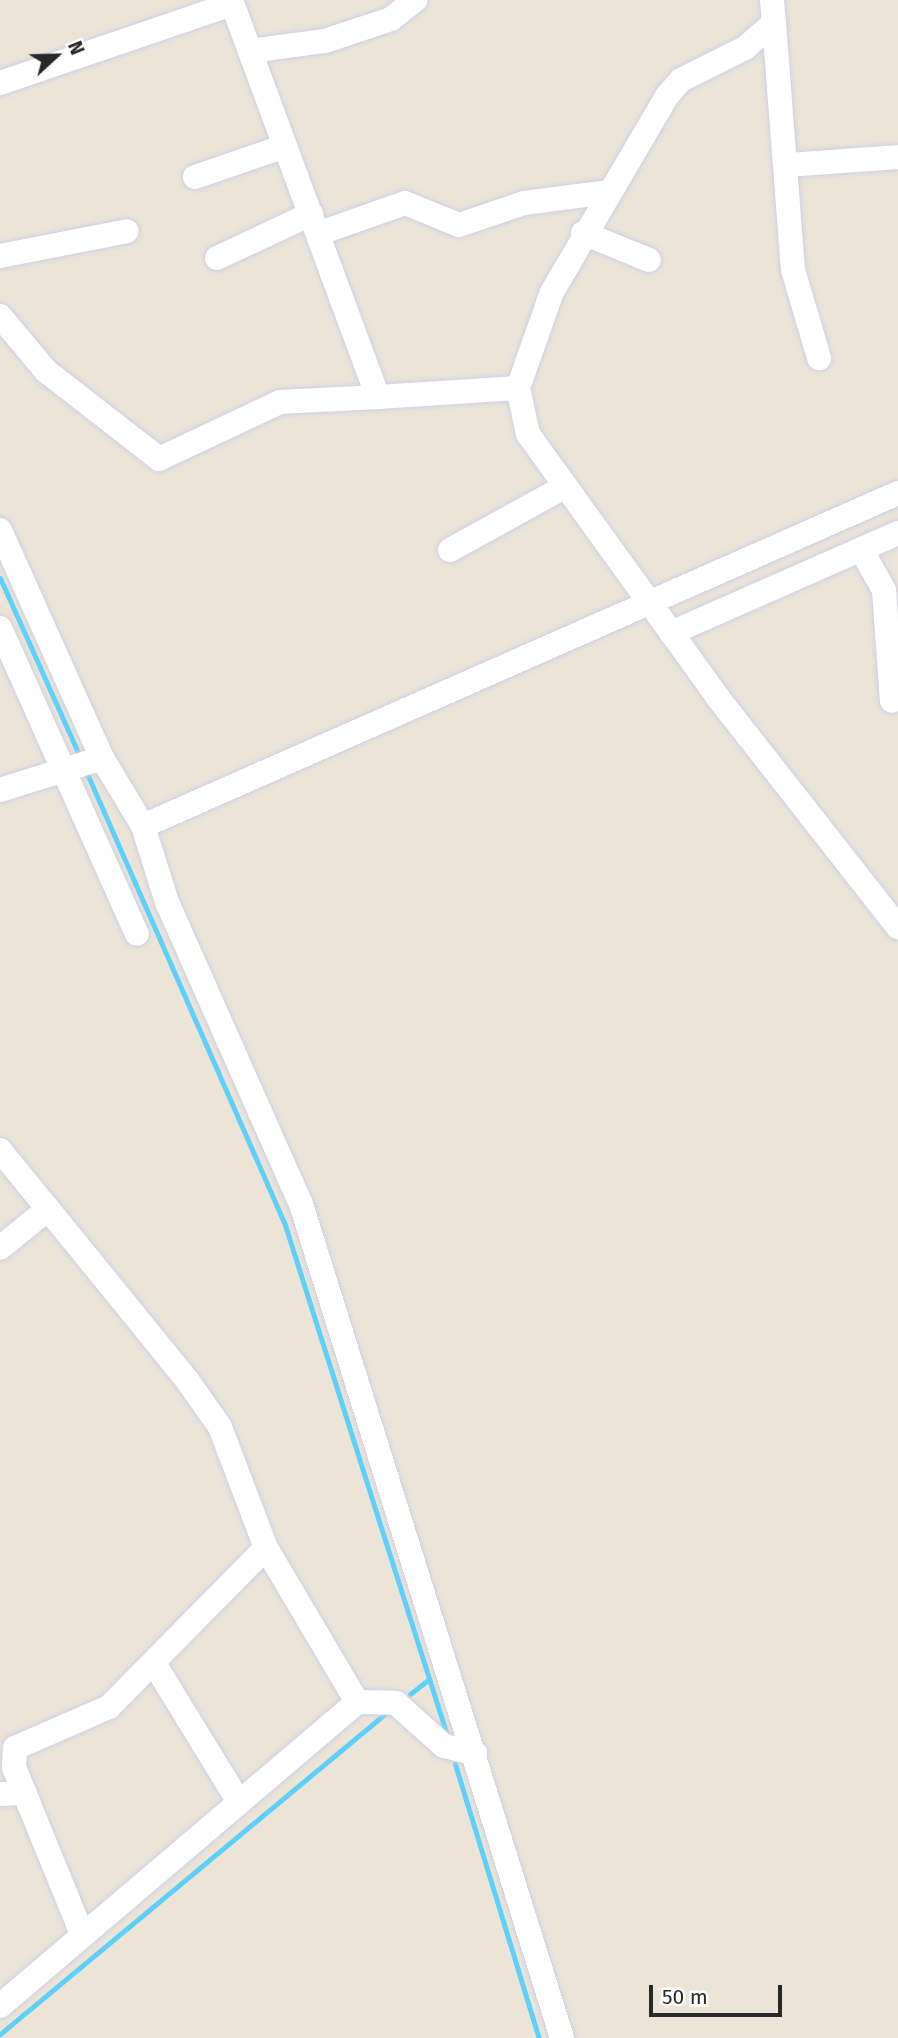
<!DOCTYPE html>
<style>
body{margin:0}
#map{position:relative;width:898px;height:2038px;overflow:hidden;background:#ede4d8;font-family:"Fira Sans",sans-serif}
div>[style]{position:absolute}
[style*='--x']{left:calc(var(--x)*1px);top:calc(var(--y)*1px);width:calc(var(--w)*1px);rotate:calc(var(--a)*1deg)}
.stream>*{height:5px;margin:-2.5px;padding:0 2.5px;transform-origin:2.5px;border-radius:2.5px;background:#5dd1fc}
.roads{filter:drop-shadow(0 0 2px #cdd1e3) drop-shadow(0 0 2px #cdd1e3)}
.minor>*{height:24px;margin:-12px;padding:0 12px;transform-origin:12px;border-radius:12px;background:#fff}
span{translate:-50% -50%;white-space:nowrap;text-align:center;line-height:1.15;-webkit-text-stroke:7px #fff;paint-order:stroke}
.north{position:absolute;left:21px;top:21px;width:70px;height:70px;-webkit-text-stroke:5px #fff;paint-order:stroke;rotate:68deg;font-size:19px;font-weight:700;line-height:28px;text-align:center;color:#282828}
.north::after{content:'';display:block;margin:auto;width:24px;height:32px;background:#282828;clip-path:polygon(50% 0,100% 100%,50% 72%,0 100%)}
.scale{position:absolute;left:649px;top:1985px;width:133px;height:32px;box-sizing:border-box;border:4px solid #282828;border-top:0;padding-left:9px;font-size:21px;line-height:24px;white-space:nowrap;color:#282828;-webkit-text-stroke:5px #fff;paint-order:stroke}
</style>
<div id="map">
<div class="stream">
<div style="--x:0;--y:578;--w:196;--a:65.9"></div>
<div style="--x:85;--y:769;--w:498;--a:66.3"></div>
<div style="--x:285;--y:1225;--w:532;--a:72.38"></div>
<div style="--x:410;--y:1694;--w:24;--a:-38"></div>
<div style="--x:455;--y:1764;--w:287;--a:73"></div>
<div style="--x:0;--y:2034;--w:502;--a:-39.75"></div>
</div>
<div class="roads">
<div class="minor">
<div style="--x:231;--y:0;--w:423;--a:69.7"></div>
<div style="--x:378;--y:397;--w:140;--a:-3.7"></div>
<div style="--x:518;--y:388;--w:102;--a:-70.5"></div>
<div style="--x:552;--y:292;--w:227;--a:-59.6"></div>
<div style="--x:667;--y:96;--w:21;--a:-49"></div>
<div style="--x:681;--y:80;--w:72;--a:-26.6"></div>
<div style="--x:745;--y:48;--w:38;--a:-41"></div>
<div style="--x:774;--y:23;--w:23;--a:-95"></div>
<div style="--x:774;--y:23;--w:248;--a:85.6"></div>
<div style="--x:793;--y:270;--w:92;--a:73.5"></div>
<div style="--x:250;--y:51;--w:76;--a:-7.6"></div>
<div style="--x:325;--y:41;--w:70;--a:-18.4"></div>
<div style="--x:391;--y:19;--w:31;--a:-38"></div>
<div style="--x:0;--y:83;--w:245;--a:-18.8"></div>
<div style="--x:787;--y:165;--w:111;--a:-4.1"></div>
<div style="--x:195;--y:177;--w:95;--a:-19"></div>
<div style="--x:320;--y:233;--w:90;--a:-19.4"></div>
<div style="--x:405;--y:203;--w:58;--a:22.2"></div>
<div style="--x:459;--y:225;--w:69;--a:-18.7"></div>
<div style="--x:524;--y:203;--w:84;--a:-7.5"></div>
<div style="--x:583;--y:233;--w:71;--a:22.2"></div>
<div style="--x:0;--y:256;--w:129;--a:-11.1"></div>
<div style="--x:217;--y:258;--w:104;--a:-25.1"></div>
<div style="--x:0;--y:316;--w:72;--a:50.1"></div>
<div style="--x:46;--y:371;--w:143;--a:37.9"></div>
<div style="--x:159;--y:459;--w:134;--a:-25.2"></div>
<div style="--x:280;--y:402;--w:98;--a:-2.9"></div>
<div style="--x:518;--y:388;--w:47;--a:77.7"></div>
<div style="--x:528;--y:434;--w:327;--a:54.2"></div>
<div style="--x:719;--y:699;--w:290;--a:51.9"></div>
<div style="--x:0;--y:530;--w:250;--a:65.9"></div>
<div style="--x:102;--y:758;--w:79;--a:58.9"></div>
<div style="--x:143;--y:826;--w:80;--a:72.5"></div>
<div style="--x:167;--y:902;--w:330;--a:66.1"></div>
<div style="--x:301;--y:1204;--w:874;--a:72.62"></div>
<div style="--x:450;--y:550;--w:132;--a:-28.9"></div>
<div style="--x:862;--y:551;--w:45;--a:60.6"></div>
<div style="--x:884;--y:590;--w:111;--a:85.9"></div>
<div style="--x:0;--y:628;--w:335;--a:65.9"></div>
<div style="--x:671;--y:633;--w:248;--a:-23.8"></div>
<div style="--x:0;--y:790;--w:107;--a:-17.4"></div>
<div style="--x:143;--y:826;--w:825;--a:-23.8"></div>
<div style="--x:0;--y:1150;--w:76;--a:50.9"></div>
<div style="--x:0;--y:1248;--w:62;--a:-39.1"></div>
<div style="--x:48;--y:1209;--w:220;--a:50.9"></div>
<div style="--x:187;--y:1380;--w:57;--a:54.9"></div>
<div style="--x:220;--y:1427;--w:129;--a:69.2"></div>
<div style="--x:266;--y:1548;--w:179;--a:59.4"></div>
<div style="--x:155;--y:1665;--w:161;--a:58.5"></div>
<div style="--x:0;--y:1794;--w:25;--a:-2"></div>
<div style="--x:82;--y:1934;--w:180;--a:-112.2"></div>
<div style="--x:14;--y:1767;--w:19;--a:-87"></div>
<div style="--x:15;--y:1748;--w:103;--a:-23.6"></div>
<div style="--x:109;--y:1707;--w:223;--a:-45.4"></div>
<div style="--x:0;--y:2006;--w:469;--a:-40.4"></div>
<div style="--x:357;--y:1702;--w:39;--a:1"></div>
<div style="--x:396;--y:1703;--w:64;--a:41.9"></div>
<div style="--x:444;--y:1746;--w:32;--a:13"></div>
</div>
</div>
<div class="north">N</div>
<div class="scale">50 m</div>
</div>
